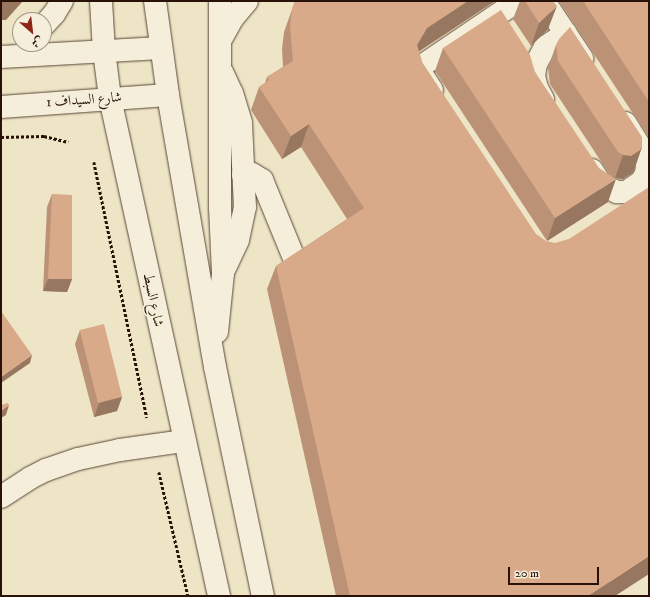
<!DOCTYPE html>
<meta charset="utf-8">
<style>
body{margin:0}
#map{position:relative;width:650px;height:597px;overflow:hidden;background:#eee5c6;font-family:"IM FELL DW Pica",Amiri,serif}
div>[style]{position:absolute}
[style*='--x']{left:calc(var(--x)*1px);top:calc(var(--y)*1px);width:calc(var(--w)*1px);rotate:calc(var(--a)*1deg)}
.path>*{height:2.5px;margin-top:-1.25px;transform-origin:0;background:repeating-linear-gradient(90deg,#281107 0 3px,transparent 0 5px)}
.roads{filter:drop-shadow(0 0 1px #5a4637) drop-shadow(0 0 1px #5a4637)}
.minor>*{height:22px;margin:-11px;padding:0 11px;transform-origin:11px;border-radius:11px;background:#f4eeda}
.wall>*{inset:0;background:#bb9276}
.shaded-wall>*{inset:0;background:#987760}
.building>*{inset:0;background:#d9aa89;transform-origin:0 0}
span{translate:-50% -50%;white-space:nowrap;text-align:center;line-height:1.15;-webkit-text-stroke:3.5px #f4eeda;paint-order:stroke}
.street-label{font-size:14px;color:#281107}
.frame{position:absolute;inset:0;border:2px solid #281107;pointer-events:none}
.north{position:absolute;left:12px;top:12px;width:40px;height:40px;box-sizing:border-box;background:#f4eeda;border:1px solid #a29686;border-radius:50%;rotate:152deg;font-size:11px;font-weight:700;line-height:16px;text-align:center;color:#281107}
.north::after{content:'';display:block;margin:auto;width:14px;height:18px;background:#8f2418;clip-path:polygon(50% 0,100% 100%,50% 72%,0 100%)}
.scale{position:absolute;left:508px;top:567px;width:91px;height:18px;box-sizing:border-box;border:2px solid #281107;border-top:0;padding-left:5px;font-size:12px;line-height:14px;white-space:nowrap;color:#281107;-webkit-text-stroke:3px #f4eeda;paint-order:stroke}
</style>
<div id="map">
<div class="path">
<div style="--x:1;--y:137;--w:43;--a:-1.3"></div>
<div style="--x:44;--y:136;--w:25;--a:14"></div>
<div style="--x:94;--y:162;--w:261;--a:78.3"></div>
<div style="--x:159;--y:472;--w:127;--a:76.8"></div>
</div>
<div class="roads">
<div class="minor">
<div style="--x:101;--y:1;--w:50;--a:86.6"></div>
<div style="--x:104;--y:51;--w:47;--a:82.7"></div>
<div style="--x:110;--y:98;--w:510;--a:77.65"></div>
<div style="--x:155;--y:1;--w:95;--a:82.1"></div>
<div style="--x:168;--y:95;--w:276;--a:80.2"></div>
<div style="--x:215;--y:367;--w:234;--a:78.2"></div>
<div style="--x:544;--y:1;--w:69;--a:56.3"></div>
<div style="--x:44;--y:25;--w:15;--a:-48"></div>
<div style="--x:54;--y:14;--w:15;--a:-58"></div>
<div style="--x:220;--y:41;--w:25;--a:-61"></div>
<div style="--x:232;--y:19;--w:23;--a:-50"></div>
<div style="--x:1;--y:57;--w:160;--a:-3.2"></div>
<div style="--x:222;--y:72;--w:23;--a:65"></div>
<div style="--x:232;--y:93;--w:31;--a:73"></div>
<div style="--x:241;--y:123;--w:84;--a:87.3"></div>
<div style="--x:245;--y:207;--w:34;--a:102"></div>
<div style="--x:238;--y:240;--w:31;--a:115"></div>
<div style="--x:432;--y:90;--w:20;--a:-123"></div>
<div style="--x:421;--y:73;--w:8;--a:-76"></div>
<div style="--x:423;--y:65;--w:115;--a:-34"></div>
<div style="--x:543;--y:99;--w:13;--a:-119"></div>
<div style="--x:537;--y:88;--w:12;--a:-104"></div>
<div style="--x:534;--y:76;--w:12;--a:-81"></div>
<div style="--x:536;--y:64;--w:19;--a:-62"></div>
<div style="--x:545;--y:47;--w:25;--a:-34"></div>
<div style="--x:1;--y:107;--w:167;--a:-4.1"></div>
<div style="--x:592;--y:170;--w:17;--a:57"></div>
<div style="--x:601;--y:184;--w:18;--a:27"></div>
<div style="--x:617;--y:192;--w:9;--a:0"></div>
<div style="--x:626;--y:192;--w:18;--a:-34"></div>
<div style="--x:641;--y:182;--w:9;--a:-58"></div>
<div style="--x:646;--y:174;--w:9;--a:-84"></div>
<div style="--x:647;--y:165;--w:9;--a:-96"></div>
<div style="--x:646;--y:156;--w:39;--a:-122"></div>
<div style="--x:243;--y:175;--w:9;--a:-6"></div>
<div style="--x:252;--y:174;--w:12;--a:31"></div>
<div style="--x:262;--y:180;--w:84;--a:67.7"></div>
<div style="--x:217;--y:332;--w:59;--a:-84.2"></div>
<div style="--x:223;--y:273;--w:65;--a:-92.6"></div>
<div style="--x:220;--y:208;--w:207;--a:-90"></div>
<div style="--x:1;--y:497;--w:35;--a:-33"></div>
<div style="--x:30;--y:478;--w:18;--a:-27"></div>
<div style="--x:46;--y:470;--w:34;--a:-19"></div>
<div style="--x:78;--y:459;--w:43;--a:-12.1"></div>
<div style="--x:120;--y:450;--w:65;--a:-8"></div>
</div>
</div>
<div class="wall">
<div style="clip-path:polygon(295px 1px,495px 1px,419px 51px,422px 62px,615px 596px,336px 596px,267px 289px,276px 266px,347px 219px,301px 147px,282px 159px,251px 110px,259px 87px,265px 83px,267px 77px,283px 67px,282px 49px,284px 32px)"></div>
<div style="clip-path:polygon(520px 1px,553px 1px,548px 29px,531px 46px,513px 19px)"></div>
<div style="clip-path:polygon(559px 1px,649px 1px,649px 138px)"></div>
<div style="clip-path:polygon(556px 45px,642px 147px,634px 170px,632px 173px,623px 179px,615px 178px,610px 175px,550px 84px,548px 68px)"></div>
<div style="clip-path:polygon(443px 48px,535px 72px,608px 202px,547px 241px,435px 71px)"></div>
<div style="clip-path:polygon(52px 194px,72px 279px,67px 292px,43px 291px,47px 207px)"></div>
<div style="clip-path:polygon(80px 330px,122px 397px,117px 411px,94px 417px,75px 344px)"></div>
</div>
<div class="shaded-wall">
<div style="clip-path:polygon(1px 1px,23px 1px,6px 20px,1px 20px)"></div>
<div style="clip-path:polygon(468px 1px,495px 1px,418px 52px,417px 45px,427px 28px)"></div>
<div style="clip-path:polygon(557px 6px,548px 29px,531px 46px,539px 23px)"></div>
<div style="clip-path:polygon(309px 124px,301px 147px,282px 159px,291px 136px)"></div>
<div style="clip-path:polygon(642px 147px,634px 170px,632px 173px,623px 179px,615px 178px,623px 155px)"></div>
<div style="clip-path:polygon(616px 179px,608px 202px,547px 241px,555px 218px)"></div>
<div style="clip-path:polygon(48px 279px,72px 279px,67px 292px,43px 291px)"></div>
<div style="clip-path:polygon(32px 355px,30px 363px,1px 383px,1px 377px)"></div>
<div style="clip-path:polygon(122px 397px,117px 411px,94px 417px,99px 403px)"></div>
<div style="clip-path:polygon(9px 405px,6px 415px,1px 418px,1px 411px)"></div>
<div style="clip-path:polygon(649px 556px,649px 574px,615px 596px,588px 596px)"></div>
</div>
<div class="building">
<div style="clip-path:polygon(295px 1px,468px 1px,427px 28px,417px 45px,422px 62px,536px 234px,546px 241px,555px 243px,569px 239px,649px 187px,649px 556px,588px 596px,350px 596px,276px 266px,364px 208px,309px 124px,291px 136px,259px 87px,269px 80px,267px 77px,293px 61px,290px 26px,292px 9px)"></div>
<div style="clip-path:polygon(525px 1px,553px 1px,557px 6px,539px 23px)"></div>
<div style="clip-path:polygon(583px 1px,649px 1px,649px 102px)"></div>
<div style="clip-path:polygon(501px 10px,530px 55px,535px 72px,599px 168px,616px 179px,555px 218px,443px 48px)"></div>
<div style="clip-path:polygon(570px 27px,642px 137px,642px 147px,640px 150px,631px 156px,623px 155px,618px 152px,558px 61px,556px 45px,559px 39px)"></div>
<div style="clip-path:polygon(52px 194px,72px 195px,72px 279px,48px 279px)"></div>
<div style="clip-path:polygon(1px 311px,32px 355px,1px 377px)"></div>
<div style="left:104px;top:324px;width:75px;height:25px;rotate:76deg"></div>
<div style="clip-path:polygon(8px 403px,9px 405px,1px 411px,1px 405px)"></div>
</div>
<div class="street-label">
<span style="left:84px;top:100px;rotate:-4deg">شارع السيداف 1</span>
<span style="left:153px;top:300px;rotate:78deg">شارع السبط</span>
</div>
<div class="frame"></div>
<div class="north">ش</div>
<div class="scale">20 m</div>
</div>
